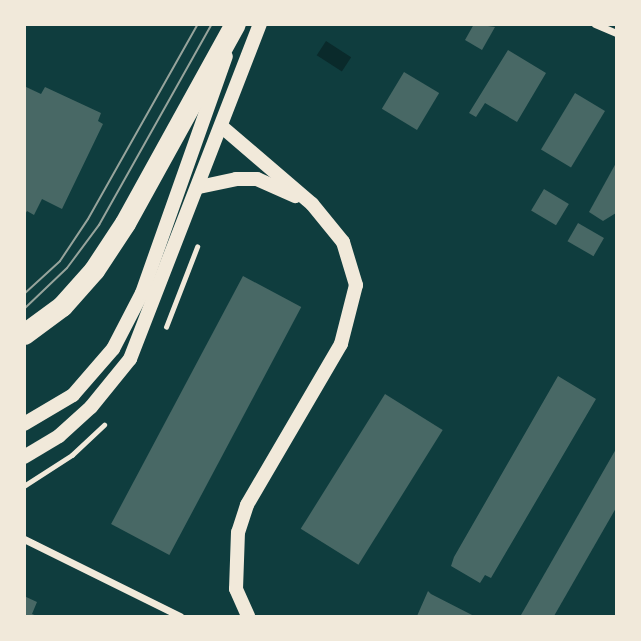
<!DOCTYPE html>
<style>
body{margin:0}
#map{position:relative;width:641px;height:641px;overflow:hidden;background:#0f3d3e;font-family:"PT Serif",serif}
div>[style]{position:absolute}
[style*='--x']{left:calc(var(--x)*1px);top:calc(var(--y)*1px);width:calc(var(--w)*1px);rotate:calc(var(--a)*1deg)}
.water>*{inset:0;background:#0a2a2b;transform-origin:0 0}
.building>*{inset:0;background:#486865;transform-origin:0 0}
.path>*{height:4.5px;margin:-2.25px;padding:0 2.25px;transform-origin:2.25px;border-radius:2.25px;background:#f1e9da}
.minor>*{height:7px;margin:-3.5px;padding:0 3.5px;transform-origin:3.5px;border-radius:3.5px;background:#f1e9da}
.secondary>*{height:14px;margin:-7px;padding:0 7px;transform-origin:7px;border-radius:7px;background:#f1e9da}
.motorway>*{height:21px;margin:-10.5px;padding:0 10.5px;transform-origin:10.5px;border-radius:10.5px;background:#f1e9da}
.tram>*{height:2px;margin:-1px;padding:0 1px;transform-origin:1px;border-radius:1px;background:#97a49c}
span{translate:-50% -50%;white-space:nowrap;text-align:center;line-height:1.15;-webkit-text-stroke:5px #f1e9da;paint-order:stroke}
.frame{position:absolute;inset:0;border:26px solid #f1e9da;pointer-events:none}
</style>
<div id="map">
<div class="water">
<div style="left:326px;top:41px;width:30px;height:17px;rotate:33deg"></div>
</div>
<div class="building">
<div style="clip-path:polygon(474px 24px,495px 27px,482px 50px,465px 40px)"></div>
<div style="clip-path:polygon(508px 50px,546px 73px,517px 122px,485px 103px,476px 117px,469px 113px)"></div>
<div style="left:404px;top:72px;width:41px;height:43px;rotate:31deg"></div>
<div style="clip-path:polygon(24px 86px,41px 94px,45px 87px,101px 113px,98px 121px,103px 124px,62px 209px,42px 199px,34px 215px,27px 211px,24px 216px)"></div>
<div style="left:575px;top:93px;width:35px;height:66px;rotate:31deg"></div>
<div style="clip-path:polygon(616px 163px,616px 213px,603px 221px,589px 212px)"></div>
<div style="left:544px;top:189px;width:29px;height:25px;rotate:31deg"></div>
<div style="left:578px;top:223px;width:30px;height:21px;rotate:30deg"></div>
<div style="left:243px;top:276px;width:66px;height:281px;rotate:28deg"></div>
<div style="clip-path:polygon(558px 376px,596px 399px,491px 578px,485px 575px,480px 583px,451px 566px,454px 557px)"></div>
<div style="left:385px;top:394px;width:68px;height:159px;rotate:32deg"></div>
<div style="clip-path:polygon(616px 449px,616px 508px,554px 616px,524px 616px,521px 615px)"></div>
<div style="clip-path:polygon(428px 591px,431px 594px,474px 616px,417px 616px)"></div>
<div style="clip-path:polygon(24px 596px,37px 602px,32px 614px,37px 616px,24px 616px)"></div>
</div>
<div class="path">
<div style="--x:166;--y:327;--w:86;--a:-68.8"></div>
<div style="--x:24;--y:486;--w:57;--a:-32.9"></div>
<div style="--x:72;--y:455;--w:44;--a:-43.2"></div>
</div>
<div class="minor">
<div style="--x:595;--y:24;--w:23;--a:23"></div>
<div style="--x:24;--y:539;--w:174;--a:26.3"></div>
</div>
<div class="secondary">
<div style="--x:221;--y:126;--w:120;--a:40.6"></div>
<div style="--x:312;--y:204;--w:49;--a:50.8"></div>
<div style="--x:343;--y:242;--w:45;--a:73.2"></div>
<div style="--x:356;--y:285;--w:61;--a:104.3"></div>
<div style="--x:341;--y:344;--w:186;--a:120.3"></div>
<div style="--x:247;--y:505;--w:28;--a:108"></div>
<div style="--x:238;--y:532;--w:57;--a:92"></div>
<div style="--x:236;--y:589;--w:30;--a:66"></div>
<div style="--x:199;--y:187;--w:38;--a:-12"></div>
<div style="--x:236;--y:179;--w:21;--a:0"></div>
<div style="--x:257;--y:179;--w:42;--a:24.1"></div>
<div style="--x:24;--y:424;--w:57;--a:-30.6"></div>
<div style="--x:73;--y:395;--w:61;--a:-49"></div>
<div style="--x:113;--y:349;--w:63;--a:-62.6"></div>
<div style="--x:142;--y:293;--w:251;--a:-70.5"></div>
<div style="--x:24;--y:457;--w:41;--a:-31"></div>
<div style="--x:59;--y:436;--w:43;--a:-42.2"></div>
<div style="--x:91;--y:407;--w:62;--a:-50.9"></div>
<div style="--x:130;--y:359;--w:359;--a:-68.8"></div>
</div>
<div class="motorway">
<div style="--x:24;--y:334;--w:47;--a:-36.4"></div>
<div style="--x:62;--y:306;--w:48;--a:-48.4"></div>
<div style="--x:94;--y:270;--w:56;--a:-56.6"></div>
<div style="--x:125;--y:223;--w:227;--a:-61.1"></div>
</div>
<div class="tram">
<div style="--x:24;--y:294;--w:49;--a:-42.5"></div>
<div style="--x:60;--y:261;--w:50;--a:-56.3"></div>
<div style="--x:88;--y:219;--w:224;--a:-60.6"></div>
<div style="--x:24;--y:309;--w:59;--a:-43.6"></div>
<div style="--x:67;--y:268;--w:54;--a:-53.3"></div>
<div style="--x:99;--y:225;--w:231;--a:-60.7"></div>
</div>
<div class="frame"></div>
</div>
